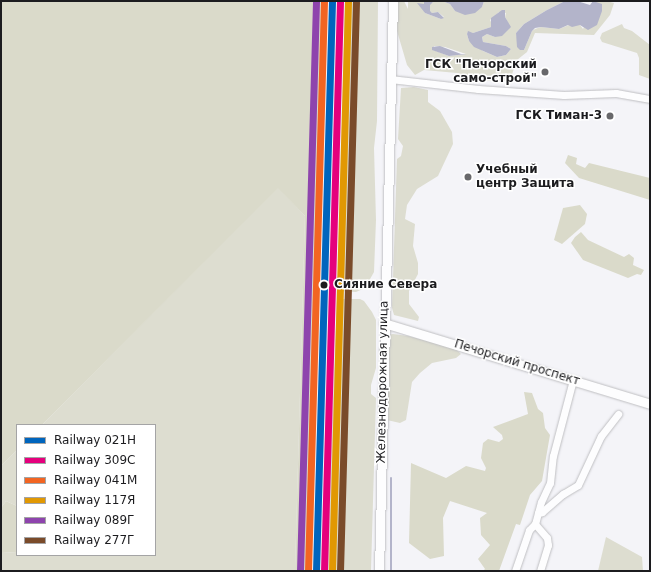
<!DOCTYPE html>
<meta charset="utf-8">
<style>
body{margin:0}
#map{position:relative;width:651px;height:572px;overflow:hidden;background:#f4f4f8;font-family:"DejaVu Sans",sans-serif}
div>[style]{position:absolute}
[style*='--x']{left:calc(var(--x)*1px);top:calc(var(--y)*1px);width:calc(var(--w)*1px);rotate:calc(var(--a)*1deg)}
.green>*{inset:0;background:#ddddd0}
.forest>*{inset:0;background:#dadaca}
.water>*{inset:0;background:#b3b4ca}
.stream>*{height:2px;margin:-1px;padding:0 1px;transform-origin:1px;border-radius:1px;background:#b3b4ca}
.roads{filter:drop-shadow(0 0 1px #bfbfc2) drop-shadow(0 0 1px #bfbfc2)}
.minor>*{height:7px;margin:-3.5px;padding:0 3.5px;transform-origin:3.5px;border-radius:3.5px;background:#fdfdfe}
.major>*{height:9px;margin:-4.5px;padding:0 4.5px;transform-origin:4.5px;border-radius:4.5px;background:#fdfdfe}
.rail-1>*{height:7px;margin:-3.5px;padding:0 3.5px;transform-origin:3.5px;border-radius:3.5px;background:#0065bd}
.rail-2>*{height:7px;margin:-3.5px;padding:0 3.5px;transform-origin:3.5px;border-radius:3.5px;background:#e5007d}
.rail-3>*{height:7px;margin:-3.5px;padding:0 3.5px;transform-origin:3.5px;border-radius:3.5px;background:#f26522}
.rail-4>*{height:7px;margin:-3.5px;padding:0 3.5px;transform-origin:3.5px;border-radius:3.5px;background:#e19803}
.rail-5>*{height:7px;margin:-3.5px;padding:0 3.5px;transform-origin:3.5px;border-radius:3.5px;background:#8e44ad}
.rail-6>*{height:7px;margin:-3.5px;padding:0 3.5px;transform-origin:3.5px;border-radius:3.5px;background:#7a4b2a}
.dots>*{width:11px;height:11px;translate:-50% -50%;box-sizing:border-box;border:2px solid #fff;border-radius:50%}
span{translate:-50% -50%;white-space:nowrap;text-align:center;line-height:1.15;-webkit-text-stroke:3px #fff;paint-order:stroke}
.poi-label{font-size:12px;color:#1c1c1f;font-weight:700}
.right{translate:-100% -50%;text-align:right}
.left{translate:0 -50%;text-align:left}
.stop-label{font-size:12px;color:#1c1c1f;font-weight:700}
.street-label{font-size:12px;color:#1c1c1f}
.frame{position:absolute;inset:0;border:2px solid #1c1c1f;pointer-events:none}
.legend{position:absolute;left:16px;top:424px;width:140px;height:132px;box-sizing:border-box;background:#fff;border:1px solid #a4a4a5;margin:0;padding:5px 7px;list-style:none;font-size:12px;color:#1c1c1f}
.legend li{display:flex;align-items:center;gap:8px;height:20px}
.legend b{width:20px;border:1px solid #a4a4a5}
</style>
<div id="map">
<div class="green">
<div style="clip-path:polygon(345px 1px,378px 1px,377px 121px,374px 148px,376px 220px,374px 272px,365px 288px,356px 292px,338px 291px)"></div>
<div style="clip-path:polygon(evenodd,397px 1px,404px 1px,408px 9px,408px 1px,424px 1px,424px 5px,420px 4px,425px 13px,441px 19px,444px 17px,438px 12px,432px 13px,429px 11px,430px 4px,433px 2px,431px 1px,442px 1px,450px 4px,455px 11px,482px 7px,484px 1px,527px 2px,565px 1px,547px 10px,524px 24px,516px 33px,520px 50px,524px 50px,532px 31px,535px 29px,541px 27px,559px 29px,569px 25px,580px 25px,583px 29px,597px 1px,595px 1px,606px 1px,614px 3px,610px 15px,594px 35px,535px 33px,527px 52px,517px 60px,511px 77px,505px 81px,484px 81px,473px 76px,457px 73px,424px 70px,415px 75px,407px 65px,397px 31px,397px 1px,499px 12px,506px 13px,505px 17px,510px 27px,495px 37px,487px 34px,482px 37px,483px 42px,506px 46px,511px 49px,506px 55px,497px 57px,483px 51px,469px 41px,467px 34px,468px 32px,473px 33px,491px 27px,492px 24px,490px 20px,499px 12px,397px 1px,434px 46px,445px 47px,466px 54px,449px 56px,433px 50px,434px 46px)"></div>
<div style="clip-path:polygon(622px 24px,624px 28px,632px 31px,650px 45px,650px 79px,639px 75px,639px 58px,637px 53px,602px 42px,600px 38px,602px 33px)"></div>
<div style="clip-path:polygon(414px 87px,428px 90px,428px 102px,440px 111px,452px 132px,453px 144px,438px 176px,417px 189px,407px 205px,405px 219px,415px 224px,413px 246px,418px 263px,418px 274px,409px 291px,409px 304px,419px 317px,418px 321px,394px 315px,392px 308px,397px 159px,401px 156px,403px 146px,398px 139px,401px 88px)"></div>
<div style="clip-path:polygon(278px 187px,305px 216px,295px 571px,1px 571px,1px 553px,17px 552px,17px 555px,155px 555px,155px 425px,42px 425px)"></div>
<div style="clip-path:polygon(337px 299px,360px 299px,364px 301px,372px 312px,376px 320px,376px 368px,371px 385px,371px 394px,376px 398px,371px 571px,326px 571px)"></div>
<div style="clip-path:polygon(393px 334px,408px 336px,439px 344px,456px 349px,461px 354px,456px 358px,432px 363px,420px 373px,412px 382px,406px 420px,400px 423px,387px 420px,385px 415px,388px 335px)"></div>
<div style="clip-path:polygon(17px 450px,17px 506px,6px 501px,1px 508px,1px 466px)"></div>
<div style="clip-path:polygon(606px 537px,642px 557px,643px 571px,598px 571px)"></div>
</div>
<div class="forest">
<div style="clip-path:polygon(1px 1px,325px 1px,306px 571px,295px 571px,305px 216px,278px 188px,42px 425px,17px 425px,17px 450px,1px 466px)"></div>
<div style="clip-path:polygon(568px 155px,577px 158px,576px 164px,585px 168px,589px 163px,650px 178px,650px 200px,579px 178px,565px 163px)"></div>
<div style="clip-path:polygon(580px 205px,587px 214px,585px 224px,562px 244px,554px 240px,563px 208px)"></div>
<div style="clip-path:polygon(581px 232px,588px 240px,624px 257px,629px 254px,634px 258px,633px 265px,644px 270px,641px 275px,637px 274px,628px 278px,583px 260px,571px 243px,575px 237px)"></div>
<div style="clip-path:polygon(524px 392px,532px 393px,538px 409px,543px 413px,545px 428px,550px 435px,542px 481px,530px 495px,520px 525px,516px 524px,499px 571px,483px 571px,485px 569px,478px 559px,490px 545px,481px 535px,480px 518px,487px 513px,450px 501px,443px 518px,444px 556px,430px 559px,409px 543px,411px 463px,446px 478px,466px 466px,485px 471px,486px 468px,481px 458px,483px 443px,488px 439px,499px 442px,503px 439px,502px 435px,493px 427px,528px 414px)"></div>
<div style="clip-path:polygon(6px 501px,17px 506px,17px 552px,1px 553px,1px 508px)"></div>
</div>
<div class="water">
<div style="clip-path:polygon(424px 1px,433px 2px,430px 5px,430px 11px,432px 13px,438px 12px,444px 18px,441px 19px,425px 13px,417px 3px,424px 4px)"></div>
<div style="clip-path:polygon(442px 1px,484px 1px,482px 7px,475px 13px,465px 15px,455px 11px,450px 4px)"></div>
<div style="clip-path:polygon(565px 1px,577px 1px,590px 5px,593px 1px,602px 4px,602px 11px,597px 25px,588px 30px,580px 25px,572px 27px,568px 25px,559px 29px,541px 27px,535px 28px,532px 31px,524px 50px,520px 50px,517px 47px,516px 33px,524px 24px,547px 10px)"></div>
<div style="clip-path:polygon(502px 10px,505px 10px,505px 17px,511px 27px,502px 36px,495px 37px,487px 34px,482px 37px,483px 42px,506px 46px,511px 49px,506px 55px,497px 57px,474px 47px,469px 41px,467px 34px,468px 31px,473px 33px,491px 27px,491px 18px)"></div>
<div style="clip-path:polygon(440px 46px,461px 54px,467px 54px,449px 56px,432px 50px,432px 47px)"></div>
</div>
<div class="stream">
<div style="--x:391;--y:571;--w:93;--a:-90"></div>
</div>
<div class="roads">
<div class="minor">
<div style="--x:390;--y:79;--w:89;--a:6.5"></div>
<div style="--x:478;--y:89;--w:86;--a:4"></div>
<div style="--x:564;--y:95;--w:52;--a:-2.2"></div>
<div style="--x:616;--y:93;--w:35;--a:10"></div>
<div style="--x:538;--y:513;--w:4;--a:-14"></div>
<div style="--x:542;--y:512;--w:28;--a:-41"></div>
<div style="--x:563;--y:494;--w:17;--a:-31"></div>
<div style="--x:578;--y:485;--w:54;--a:-64.9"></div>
<div style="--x:601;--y:436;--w:28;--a:-52"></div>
<div style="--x:535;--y:524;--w:18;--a:49"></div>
<div style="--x:547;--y:538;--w:7;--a:82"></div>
<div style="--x:548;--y:545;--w:27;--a:107"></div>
<div style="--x:515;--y:571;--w:43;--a:-71.1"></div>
<div style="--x:529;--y:530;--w:8;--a:-45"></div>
<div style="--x:535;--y:524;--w:23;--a:-75"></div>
<div style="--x:541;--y:502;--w:21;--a:-65"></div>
<div style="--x:550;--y:483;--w:27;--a:-84"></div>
<div style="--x:553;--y:456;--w:79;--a:-75.3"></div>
</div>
<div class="major">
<div style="--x:384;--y:323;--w:278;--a:16.9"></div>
<div style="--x:379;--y:571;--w:570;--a:-88.59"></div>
</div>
</div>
<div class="rail-1">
<div style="--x:316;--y:571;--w:570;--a:-88.39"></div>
</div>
<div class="rail-2">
<div style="--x:324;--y:571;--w:570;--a:-88.39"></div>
</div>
<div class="rail-3">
<div style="--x:308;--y:571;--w:570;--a:-88.39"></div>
</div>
<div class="rail-4">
<div style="--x:332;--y:571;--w:570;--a:-88.39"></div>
</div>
<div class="rail-5">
<div style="--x:300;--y:571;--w:570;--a:-88.39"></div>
</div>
<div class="rail-6">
<div style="--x:340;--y:571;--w:569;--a:-88.39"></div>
</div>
<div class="dots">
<div style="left:545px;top:72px;background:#68686b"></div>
<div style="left:610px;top:116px;background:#68686b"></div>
<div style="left:468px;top:177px;background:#68686b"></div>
<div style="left:324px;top:285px;background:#1c1c1f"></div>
</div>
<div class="poi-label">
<span class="right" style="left:537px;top:72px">ГСК "Печорский<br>само-строй"</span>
<span class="right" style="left:602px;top:116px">ГСК Тиман-3</span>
<span class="left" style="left:476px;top:177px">Учебный<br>центр Защита</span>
</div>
<div class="stop-label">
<span class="left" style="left:334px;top:285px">Сияние Севера</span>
</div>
<div class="street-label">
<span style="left:517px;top:363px;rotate:17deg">Печорский проспект</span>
<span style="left:383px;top:382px;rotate:-89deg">Железнодорожная улица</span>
</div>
<div class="frame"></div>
<ul class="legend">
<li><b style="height:5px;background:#0065bd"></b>Railway 021Н</li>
<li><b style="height:5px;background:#e5007d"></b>Railway 309С</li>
<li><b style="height:5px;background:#f26522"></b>Railway 041М</li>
<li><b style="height:5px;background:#e19803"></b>Railway 117Я</li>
<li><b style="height:5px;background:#8e44ad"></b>Railway 089Г</li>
<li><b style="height:5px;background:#7a4b2a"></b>Railway 277Г</li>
</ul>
</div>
